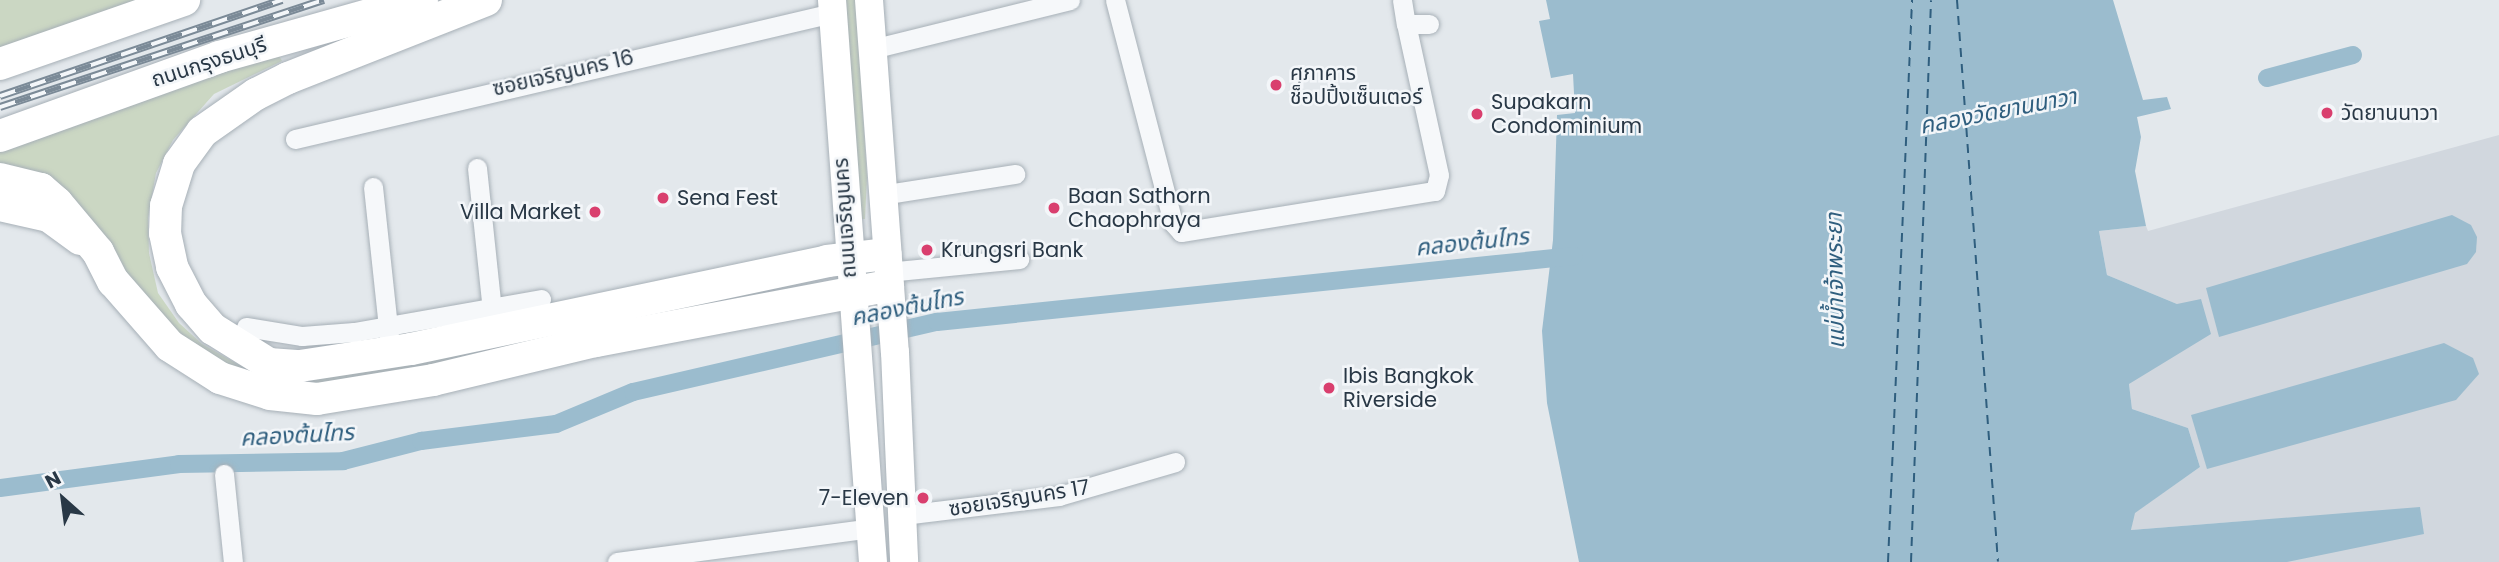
<!DOCTYPE html>
<meta charset="utf-8">
<style>
body{margin:0}
#map{position:relative;width:2499px;height:562px;overflow:hidden;background:#e3e8ec;font-family:Poppins,"Noto Sans Thai",sans-serif}
div>[style]{position:absolute}
[style*='--x']{left:calc(var(--x)*1px);top:calc(var(--y)*1px);width:calc(var(--w)*1px);rotate:calc(var(--a)*1deg)}
.built>*{inset:0;background:#d1d7de}
.green>*{inset:0;background:#cbd7c3}
.water>*{inset:0;background:#9bbcce}
.canal>*{height:18px;margin:-9px;padding:0 9px;transform-origin:9px;border-radius:9px;background:#9bbcce}
.ferry>*{height:2px;margin-top:-1px;transform-origin:0;background:repeating-linear-gradient(90deg,#2f5e7e 0 9px,transparent 0 16px)}
.roads{filter:drop-shadow(0 0 2px #a7b0b7) drop-shadow(0 0 2px #a7b0b7)}
.street>*{height:19px;margin:-9.5px;padding:0 9.5px;transform-origin:9.5px;border-radius:9.5px;background:#f6f8fa}
.secondary>*{height:28px;margin:-14px;padding:0 14px;transform-origin:14px;border-radius:14px;background:#fff}
.primary>*{height:32px;margin:-16px;padding:0 16px;transform-origin:16px;border-radius:16px;background:#fff}
.rail>*{height:8px;margin-top:-4px;transform-origin:0;background:repeating-linear-gradient(90deg,#f3f6f9 0 16px,#7b8a97 0 32px);box-sizing:border-box;border-block:2px solid #7b8a97}
.dots>*{width:19px;height:19px;translate:-50% -50%;box-sizing:border-box;border:4px solid #f3f6f9;border-radius:50%}
span{translate:-50% -50%;white-space:nowrap;text-align:center;line-height:1.15;-webkit-text-stroke:5px #f3f6f9;paint-order:stroke}
.street-label{font-size:21px;color:#293846}
.poi-label{font-size:21px;color:#293846}
.left{translate:0 -50%;text-align:left}
.right{translate:-100% -50%;text-align:right}
.water-label{font-size:23px;color:#2f5e7e;font-style:italic}
.north{position:absolute;left:28px;top:464px;width:70px;height:70px;-webkit-text-stroke:5px #f3f6f9;paint-order:stroke;rotate:332deg;font-size:19px;font-weight:700;line-height:28px;text-align:center;color:#293846}
.north::after{content:'';display:block;margin:auto;width:24px;height:32px;background:#293846;clip-path:polygon(50% 0,100% 100%,50% 72%,0 100%)}
</style>
<div id="map">
<div class="built">
<div style="clip-path:polygon(2499px 135px,2499px 562px,2262px 562px,2258px 520px,2131px 530px,2134px 513px,2200px 467px,2188px 428px,2132px 409px,2129px 384px,2177px 304px,2107px 275px,2099px 231px,2146px 226px,2148px 231px)"></div>
</div>
<div class="green">
<div style="clip-path:polygon(0 0,148px 0,0 58px)"></div>
<div style="clip-path:polygon(846px 0,856px 0,867px 177px,865px 219px,857px 219px)"></div>
<div style="clip-path:polygon(277px 52px,282px 61px,214px 94px,173px 140px,156px 173px,148px 218px,149px 253px,158px 293px,179px 323px,202px 344px,255px 374px,486px 347px,489px 353px,306px 389px,262px 386px,200px 352px,0 175px,0 149px)"></div>
</div>
<div class="water">
<div style="clip-path:polygon(1546px 0,2113px 0,2143px 100px,2167px 97px,2171px 109px,2137px 117px,2141px 137px,2135px 171px,2146px 226px,2099px 231px,2107px 275px,2177px 304px,2201px 299px,2211px 334px,2129px 384px,2132px 409px,2188px 428px,2200px 467px,2135px 513px,2131px 530px,2420px 507px,2424px 534px,2287px 562px,1579px 562px,1547px 403px,1542px 331px,1553px 240px,1557px 115px,1575px 113px,1573px 74px,1551px 78px,1539px 21px,1550px 19px)"></div>
<div style="clip-path:polygon(2452px 215px,2471px 225px,2477px 237px,2476px 252px,2467px 264px,2219px 337px,2206px 288px)"></div>
<div style="clip-path:polygon(2444px 343px,2473px 358px,2479px 374px,2456px 400px,2207px 469px,2191px 415px)"></div>
</div>
<div class="canal">
<div style="--x:2267;--y:78;--w:89;--a:-15"></div>
<div style="--x:0;--y:488;--w:181;--a:-7.6"></div>
<div style="--x:179;--y:464;--w:164;--a:-1"></div>
<div style="--x:343;--y:461;--w:81;--a:-14.4"></div>
<div style="--x:421;--y:441;--w:136;--a:-7.2"></div>
<div style="--x:556;--y:424;--w:83;--a:-22.6"></div>
<div style="--x:633;--y:392;--w:312;--a:-13"></div>
<div style="--x:937;--y:322;--w:640;--a:-5.92"></div>
</div>
<div class="ferry">
<div style="--x:1957;--y:0;--w:563;--a:85.83"></div>
<div style="--x:1888;--y:562;--w:563;--a:-87.55"></div>
<div style="--x:1911;--y:562;--w:562;--a:-87.96"></div>
</div>
<div class="roads">
<div class="street">
<div style="--x:1115;--y:0;--w:230;--a:75.4"></div>
<div style="--x:1173;--y:223;--w:12;--a:48"></div>
<div style="--x:1181;--y:232;--w:257;--a:-9.2"></div>
<div style="--x:1435;--y:191;--w:16;--a:-76"></div>
<div style="--x:1439;--y:175;--w:155;--a:-102.3"></div>
<div style="--x:1402;--y:0;--w:24;--a:81"></div>
<div style="--x:1406;--y:24;--w:23;--a:0"></div>
<div style="--x:872;--y:49;--w:204;--a:-13.9"></div>
<div style="--x:295;--y:139;--w:552;--a:-13.2"></div>
<div style="--x:477;--y:168;--w:153;--a:84"></div>
<div style="--x:373;--y:187;--w:151;--a:83.9"></div>
<div style="--x:881;--y:195;--w:136;--a:-8.9"></div>
<div style="--x:887;--y:272;--w:133;--a:-5.6"></div>
<div style="--x:246;--y:327;--w:57;--a:9.1"></div>
<div style="--x:302;--y:336;--w:52;--a:-4.4"></div>
<div style="--x:354;--y:332;--w:190;--a:-10"></div>
<div style="--x:224;--y:474;--w:88;--a:84.2"></div>
<div style="--x:903;--y:515;--w:157;--a:-6.9"></div>
<div style="--x:1059;--y:496;--w:121;--a:-16.3"></div>
<div style="--x:617;--y:562;--w:256;--a:-7.6"></div>
</div>
<div class="secondary">
<div style="--x:832;--y:0;--w:563;--a:85.83"></div>
<div style="--x:869;--y:0;--w:353;--a:85.8"></div>
<div style="--x:895;--y:352;--w:210;--a:87.5"></div>
<div style="--x:0;--y:207;--w:49;--a:12.9"></div>
<div style="--x:48;--y:218;--w:39;--a:36"></div>
</div>
<div class="primary">
<div style="--x:486;--y:0;--w:213;--a:158.5"></div>
<div style="--x:288;--y:78;--w:36;--a:153"></div>
<div style="--x:256;--y:94;--w:66;--a:144.9"></div>
<div style="--x:202;--y:132;--w:39;--a:126"></div>
<div style="--x:179;--y:164;--w:44;--a:107.2"></div>
<div style="--x:166;--y:206;--w:27;--a:92"></div>
<div style="--x:165;--y:233;--w:35;--a:78"></div>
<div style="--x:172;--y:267;--w:42;--a:62.8"></div>
<div style="--x:191;--y:304;--w:33;--a:49"></div>
<div style="--x:213;--y:329;--w:66;--a:32"></div>
<div style="--x:269;--y:364;--w:31;--a:4"></div>
<div style="--x:300;--y:366;--w:112;--a:-8.7"></div>
<div style="--x:411;--y:349;--w:425;--a:-11.9"></div>
<div style="--x:827;--y:261;--w:59;--a:-6.8"></div>
<div style="--x:0;--y:64;--w:195;--a:-19.2"></div>
<div style="--x:0;--y:136;--w:233;--a:-19.8"></div>
<div style="--x:219;--y:57;--w:211;--a:-15.7"></div>
<div style="--x:0;--y:179;--w:42;--a:13.7"></div>
<div style="--x:41;--y:189;--w:21;--a:41"></div>
<div style="--x:57;--y:203;--w:64;--a:50.1"></div>
<div style="--x:98;--y:252;--w:33;--a:63"></div>
<div style="--x:113;--y:281;--w:86;--a:48.8"></div>
<div style="--x:170;--y:346;--w:59;--a:32.6"></div>
<div style="--x:220;--y:378;--w:52;--a:17.7"></div>
<div style="--x:270;--y:394;--w:47;--a:6.1"></div>
<div style="--x:317;--y:399;--w:118;--a:-9.3"></div>
<div style="--x:433;--y:380;--w:168;--a:-13.5"></div>
<div style="--x:596;--y:341;--w:297;--a:-10.7"></div>
</div>
</div>
<div class="rail">
<div style="--x:0;--y:96;--w:298;--a:-18.8"></div>
<div style="--x:0;--y:107;--w:341;--a:-18.3"></div>
</div>
<div class="dots">
<div style="left:1276px;top:85px;background:#d93f6e"></div>
<div style="left:2327px;top:113px;background:#d93f6e"></div>
<div style="left:1477px;top:114px;background:#d93f6e"></div>
<div style="left:663px;top:198px;background:#d93f6e"></div>
<div style="left:1054px;top:208px;background:#d93f6e"></div>
<div style="left:595px;top:212px;background:#d93f6e"></div>
<div style="left:927px;top:250px;background:#d93f6e"></div>
<div style="left:1329px;top:388px;background:#d93f6e"></div>
<div style="left:923px;top:498px;background:#d93f6e"></div>
</div>
<div class="street-label">
<span style="left:209px;top:62px;rotate:-18deg">ถนนกรุงธนบุรี</span>
<span style="left:563px;top:73px;rotate:-13deg">ซอยเจริญนคร 16</span>
<span style="left:845px;top:218px;rotate:-94deg">ถนนเจริญนคร</span>
<span style="left:1019px;top:498px;rotate:-9deg">ซอยเจริญนคร 17</span>
</div>
<div class="poi-label">
<span class="left" style="left:1290px;top:85px">ศุภาคาร<br>ช็อปปิ้งเซ็นเตอร์</span>
<span class="left" style="left:1491px;top:114px">Supakarn<br>Condominium</span>
<span class="left" style="left:2341px;top:113px">วัดยานนาวา</span>
<span class="left" style="left:1068px;top:208px">Baan Sathorn<br>Chaophraya</span>
<span class="left" style="left:677px;top:198px">Sena Fest</span>
<span class="right" style="left:581px;top:212px">Villa Market</span>
<span class="left" style="left:941px;top:250px">Krungsri Bank</span>
<span class="left" style="left:1343px;top:388px">Ibis Bangkok<br>Riverside</span>
<span class="right" style="left:909px;top:498px">7-Eleven</span>
</div>
<div class="water-label">
<span style="left:1998px;top:111px;rotate:-11deg">คลองวัดยานนาวา</span>
<span style="left:1472px;top:242px;rotate:-6deg">คลองต้นไทร</span>
<span style="left:1835px;top:281px;rotate:-91deg">แม่น้ำเจ้าพระยา</span>
<span style="left:907px;top:307px;rotate:-11deg">คลองต้นไทร</span>
<span style="left:297px;top:435px;rotate:-3deg">คลองต้นไทร</span>
</div>
<div class="north">N</div>
</div>
